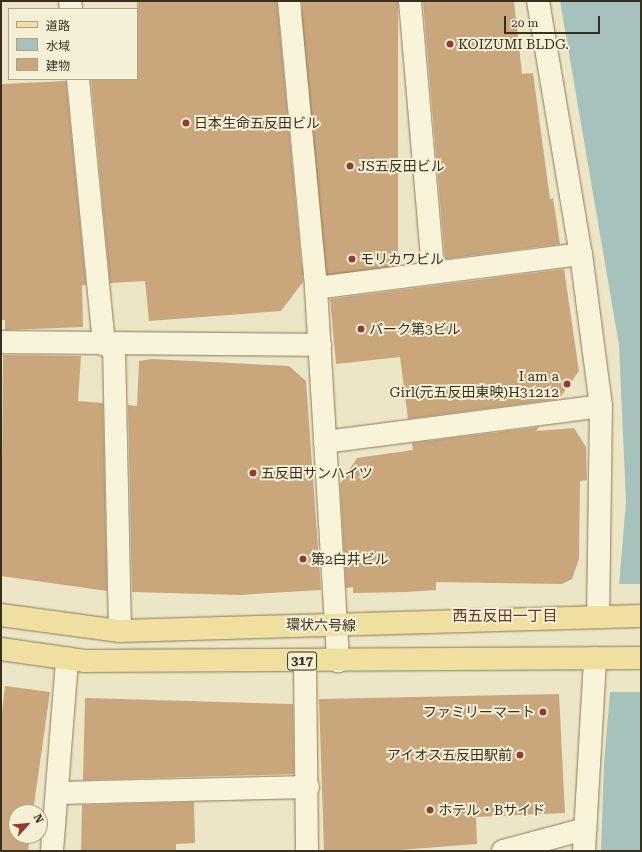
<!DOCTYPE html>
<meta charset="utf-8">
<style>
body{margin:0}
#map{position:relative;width:642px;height:852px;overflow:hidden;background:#ede6c6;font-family:"Roboto Serif","Noto Sans JP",serif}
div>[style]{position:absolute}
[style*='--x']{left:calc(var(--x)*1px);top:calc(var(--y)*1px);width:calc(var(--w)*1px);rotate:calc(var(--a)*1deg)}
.water>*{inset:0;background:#a7c1bc}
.pier>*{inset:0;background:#ede6c6}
.building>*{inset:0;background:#caa67d;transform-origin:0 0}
.roads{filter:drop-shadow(0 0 1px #88795c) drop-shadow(0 0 1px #88795c)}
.minor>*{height:22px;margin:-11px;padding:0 11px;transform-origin:11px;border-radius:11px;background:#f8f3d9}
.primary>*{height:22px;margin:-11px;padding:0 11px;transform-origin:11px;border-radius:11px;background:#efe09f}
.rail>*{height:3px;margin-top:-1.5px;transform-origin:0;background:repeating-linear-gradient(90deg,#392f20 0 7px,transparent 0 14px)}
.dots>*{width:11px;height:11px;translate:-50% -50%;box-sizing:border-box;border:2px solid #f5efd5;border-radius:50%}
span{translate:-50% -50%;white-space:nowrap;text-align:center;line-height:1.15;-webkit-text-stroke:4px #f5efd5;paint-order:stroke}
.shield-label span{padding:1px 3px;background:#f5efd5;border:1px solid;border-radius:3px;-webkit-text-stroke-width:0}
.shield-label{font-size:13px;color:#392f20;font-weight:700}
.poi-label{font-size:14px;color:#392f20}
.left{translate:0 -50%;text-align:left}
.right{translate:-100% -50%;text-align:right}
.street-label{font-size:14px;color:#392f20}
.neighbourhood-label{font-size:15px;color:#643720}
.frame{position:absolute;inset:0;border:2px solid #392f20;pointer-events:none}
.legend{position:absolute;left:8px;top:8px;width:130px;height:72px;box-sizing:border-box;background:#f5efd5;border:1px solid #aaa28d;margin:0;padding:5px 7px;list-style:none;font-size:12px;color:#392f20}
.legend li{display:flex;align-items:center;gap:8px;height:20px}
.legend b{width:20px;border:1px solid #aaa28d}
.north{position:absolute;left:8px;top:804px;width:40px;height:40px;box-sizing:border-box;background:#f5efd5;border:1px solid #aaa28d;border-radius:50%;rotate:63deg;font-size:11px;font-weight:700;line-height:16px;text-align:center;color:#392f20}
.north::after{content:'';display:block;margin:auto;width:14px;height:18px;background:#953a2e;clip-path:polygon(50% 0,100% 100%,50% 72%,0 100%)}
.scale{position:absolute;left:504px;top:16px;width:96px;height:18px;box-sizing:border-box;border:2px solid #392f20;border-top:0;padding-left:5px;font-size:12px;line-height:14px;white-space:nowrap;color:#392f20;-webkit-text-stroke:3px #f5efd5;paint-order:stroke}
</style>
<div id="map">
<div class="water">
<div style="clip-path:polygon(560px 1px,641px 1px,641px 851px,601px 851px,604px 764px,626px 502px,619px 345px)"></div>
</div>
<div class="pier">
<div style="clip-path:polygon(617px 584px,641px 584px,641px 692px,608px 692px)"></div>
</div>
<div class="building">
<div style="clip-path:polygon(137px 1px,277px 1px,303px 282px,281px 311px,149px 321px,145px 281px,110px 283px,91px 79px,137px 79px)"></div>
<div style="left:302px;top:1px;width:96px;height:274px"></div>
<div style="clip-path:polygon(423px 1px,514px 1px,522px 74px,533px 73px,550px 199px,553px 198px,560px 244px,445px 259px)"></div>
<div style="clip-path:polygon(66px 81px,86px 285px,82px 285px,83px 327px,5px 330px,5px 320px,1px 320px,1px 84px)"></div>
<div style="clip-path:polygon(564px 269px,579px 371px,559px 399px,408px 419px,400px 357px,336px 364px,330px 299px)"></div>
<div style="clip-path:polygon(3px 355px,81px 356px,78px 401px,103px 403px,107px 591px,1px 576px)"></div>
<div style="clip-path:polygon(152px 359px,289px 366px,306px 381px,321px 590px,239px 595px,132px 592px,128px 405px,137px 406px,139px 361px)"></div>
<div style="clip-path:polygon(539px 427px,536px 431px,574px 428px,586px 447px,587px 480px,580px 481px,579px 559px,572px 579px,562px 584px,436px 582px,436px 590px,406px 592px,353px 593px,353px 587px,346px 588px,340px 484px,357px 458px,413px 450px,412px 443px)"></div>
<div style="clip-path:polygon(5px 686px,50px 692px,33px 812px,16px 812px,16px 836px,30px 836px,28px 851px,1px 851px,1px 722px)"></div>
<div style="clip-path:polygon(559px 694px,565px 813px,476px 817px,477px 844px,386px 851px,324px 850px,319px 699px)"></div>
<div style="clip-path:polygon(85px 698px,293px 704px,294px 774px,83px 780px)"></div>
<div style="clip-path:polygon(194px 802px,195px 843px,176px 844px,176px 851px,81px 851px,82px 805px)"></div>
</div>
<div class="roads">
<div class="minor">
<div style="--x:70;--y:1;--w:8;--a:83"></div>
<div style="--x:289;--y:1;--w:288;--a:84.6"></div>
<div style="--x:316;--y:288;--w:374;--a:86.6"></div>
<div style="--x:410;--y:1;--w:270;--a:85.1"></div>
<div style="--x:538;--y:1;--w:257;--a:80.4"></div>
<div style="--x:581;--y:254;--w:153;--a:82.5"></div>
<div style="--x:601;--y:406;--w:210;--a:90.8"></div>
<div style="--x:78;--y:79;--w:267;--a:84.4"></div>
<div style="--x:316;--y:288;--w:267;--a:-7.3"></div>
<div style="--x:1;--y:342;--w:319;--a:0.5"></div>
<div style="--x:114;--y:346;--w:285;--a:88.8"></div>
<div style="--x:325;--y:442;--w:278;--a:-7.4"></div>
<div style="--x:305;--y:661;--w:190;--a:89.4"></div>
<div style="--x:59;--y:793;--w:249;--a:-1.4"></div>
<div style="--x:52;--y:851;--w:193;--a:-85.5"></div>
<div style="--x:503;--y:851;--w:85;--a:-15"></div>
<div style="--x:584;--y:851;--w:193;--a:-86.7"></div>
</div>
<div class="primary">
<div style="--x:1;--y:615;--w:120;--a:7.7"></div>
<div style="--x:120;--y:631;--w:521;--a:-1.65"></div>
<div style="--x:1;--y:649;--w:84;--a:8.2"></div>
<div style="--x:84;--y:661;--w:557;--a:-0.31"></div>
</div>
</div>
<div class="rail">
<div style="--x:639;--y:851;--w:2;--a:0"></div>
</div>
<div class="dots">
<div style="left:450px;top:44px;background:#953a2e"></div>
<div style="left:186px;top:123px;background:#953a2e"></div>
<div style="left:350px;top:166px;background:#953a2e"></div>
<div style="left:352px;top:259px;background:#953a2e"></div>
<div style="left:361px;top:329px;background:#953a2e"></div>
<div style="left:567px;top:384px;background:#953a2e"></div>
<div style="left:253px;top:473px;background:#953a2e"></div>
<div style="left:303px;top:559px;background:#953a2e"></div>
<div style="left:543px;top:712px;background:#953a2e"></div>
<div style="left:520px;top:755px;background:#953a2e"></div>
<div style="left:430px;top:810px;background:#953a2e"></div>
</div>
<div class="shield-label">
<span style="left:302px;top:661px">317</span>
</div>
<div class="poi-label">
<span class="left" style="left:458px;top:44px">KOIZUMI BLDG.</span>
<span class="left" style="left:194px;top:123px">日本生命五反田ビル</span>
<span class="left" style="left:358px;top:166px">JS五反田ビル</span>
<span class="left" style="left:360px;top:259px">モリカワビル</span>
<span class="left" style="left:369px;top:329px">パーク第3ビル</span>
<span class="right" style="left:559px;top:384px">I am a<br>Girl(元五反田東映)H31212</span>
<span class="left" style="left:261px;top:473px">五反田サンハイツ</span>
<span class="left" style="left:311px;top:559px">第2白井ビル</span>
<span class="right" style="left:535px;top:712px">ファミリーマート</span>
<span class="right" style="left:512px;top:755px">アイオス五反田駅前</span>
<span class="left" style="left:438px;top:810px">ホテル・Bサイド</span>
</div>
<div class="street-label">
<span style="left:321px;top:625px;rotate:1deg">環状六号線</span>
</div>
<div class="neighbourhood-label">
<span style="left:505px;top:617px">西五反田一丁目</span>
</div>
<div class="frame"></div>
<ul class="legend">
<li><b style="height:5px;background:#efe09f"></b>道路</li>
<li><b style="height:11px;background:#a7c1bc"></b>水域</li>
<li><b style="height:11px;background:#caa67d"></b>建物</li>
</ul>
<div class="north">N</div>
<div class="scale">20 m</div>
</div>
